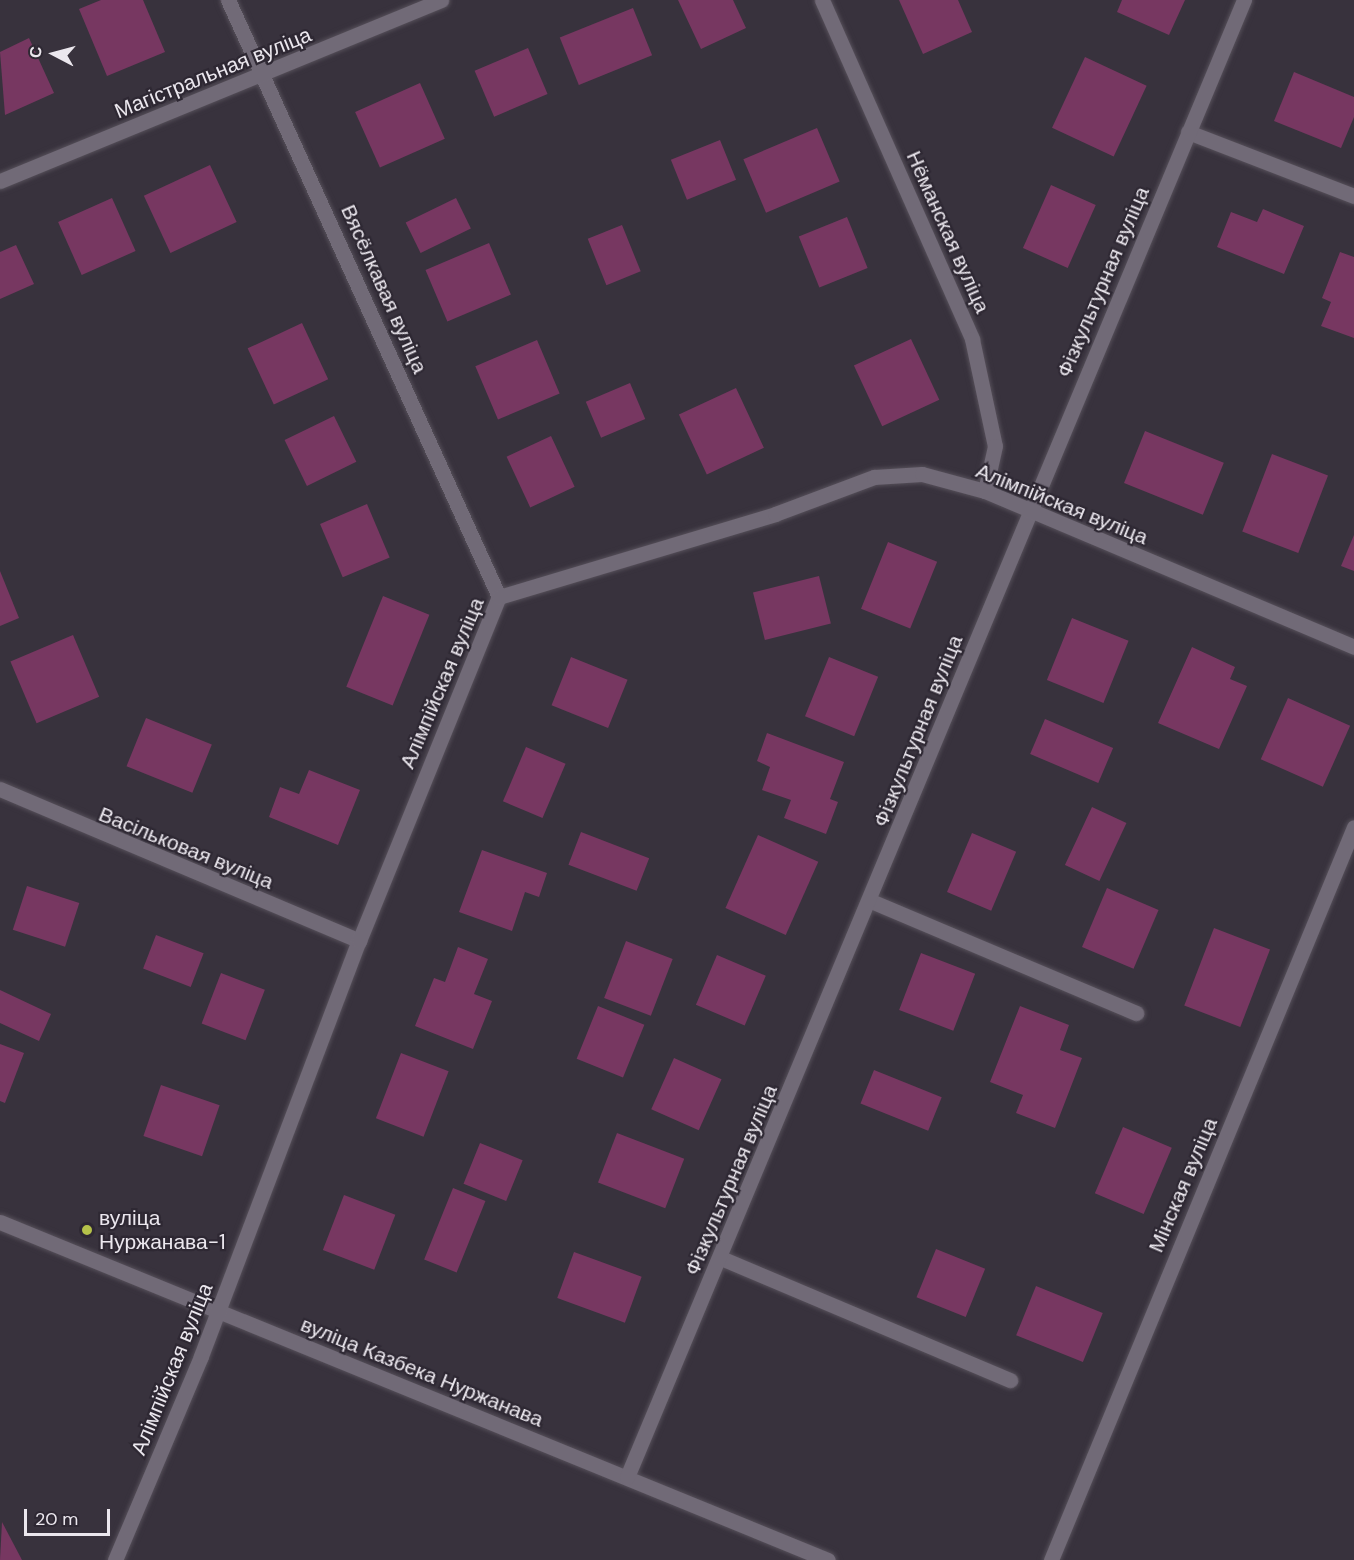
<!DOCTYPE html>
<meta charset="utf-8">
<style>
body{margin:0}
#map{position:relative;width:1354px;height:1560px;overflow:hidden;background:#38323d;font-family:"DM Sans",sans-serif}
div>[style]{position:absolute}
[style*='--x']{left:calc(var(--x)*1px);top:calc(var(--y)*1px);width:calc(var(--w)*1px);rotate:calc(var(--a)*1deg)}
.building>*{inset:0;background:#773761;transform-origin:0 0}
.roads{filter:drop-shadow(0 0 2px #554f59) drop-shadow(0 0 2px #554f59)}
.service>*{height:15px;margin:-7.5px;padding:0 7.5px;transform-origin:7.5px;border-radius:7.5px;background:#716a77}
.minor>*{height:15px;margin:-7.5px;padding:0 7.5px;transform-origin:7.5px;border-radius:7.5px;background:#716a77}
.dots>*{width:16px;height:16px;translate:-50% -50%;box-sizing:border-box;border:3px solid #2e2833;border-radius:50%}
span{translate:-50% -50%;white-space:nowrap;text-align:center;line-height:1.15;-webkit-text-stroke:4.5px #2e2833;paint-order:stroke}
.street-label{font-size:21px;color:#ebe7ee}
.poi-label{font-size:21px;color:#ebe7ee}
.left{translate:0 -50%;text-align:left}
.north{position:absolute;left:24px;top:24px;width:60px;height:60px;-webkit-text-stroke:4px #2e2833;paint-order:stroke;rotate:276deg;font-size:16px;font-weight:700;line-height:24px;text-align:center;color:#ebe7ee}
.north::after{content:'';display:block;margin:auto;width:21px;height:27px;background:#ebe7ee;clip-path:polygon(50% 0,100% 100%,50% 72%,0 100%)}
.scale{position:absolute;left:24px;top:1509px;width:86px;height:27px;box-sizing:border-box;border:3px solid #ebe7ee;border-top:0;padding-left:8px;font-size:18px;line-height:21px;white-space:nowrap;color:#ebe7ee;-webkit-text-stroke:4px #2e2833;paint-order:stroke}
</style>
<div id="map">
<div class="building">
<div style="clip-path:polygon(101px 0,143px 0,165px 52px,107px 76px,79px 9px)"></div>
<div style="clip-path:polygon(678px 0,733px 0,746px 28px,701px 49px)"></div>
<div style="clip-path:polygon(899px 0,958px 0,972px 32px,923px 54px)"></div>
<div style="clip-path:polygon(1122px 0,1185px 0,1169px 35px,1117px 12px)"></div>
<div style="left:633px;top:8px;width:51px;height:79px;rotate:68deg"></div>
<div style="clip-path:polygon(29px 38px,54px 93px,5px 115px,0 52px)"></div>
<div style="left:528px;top:48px;width:50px;height:58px;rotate:67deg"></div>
<div style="left:1085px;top:57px;width:68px;height:78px;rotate:25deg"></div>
<div style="clip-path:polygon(1294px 72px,1354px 97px,1354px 117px,1341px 148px,1274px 121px)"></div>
<div style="left:420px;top:83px;width:61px;height:71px;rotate:66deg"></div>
<div style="left:817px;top:128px;width:58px;height:80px;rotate:67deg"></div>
<div style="left:720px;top:140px;width:43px;height:53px;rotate:68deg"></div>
<div style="left:210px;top:165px;width:63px;height:73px;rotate:65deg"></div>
<div style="left:1051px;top:185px;width:49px;height:69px;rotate:24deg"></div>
<div style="left:112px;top:198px;width:58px;height:59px;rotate:66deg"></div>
<div style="left:456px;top:198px;width:34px;height:56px;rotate:64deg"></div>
<div style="clip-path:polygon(1263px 209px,1304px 226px,1284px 274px,1217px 247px,1231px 212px,1257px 222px)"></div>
<div style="left:847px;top:217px;width:55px;height:52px;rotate:68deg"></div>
<div style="left:622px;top:225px;width:50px;height:37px;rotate:68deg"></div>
<div style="left:489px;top:243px;width:56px;height:69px;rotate:67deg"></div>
<div style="clip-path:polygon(16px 245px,34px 284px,0 299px,0 252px)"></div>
<div style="clip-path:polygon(1340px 252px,1354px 257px,1354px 338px,1321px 326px,1331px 302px,1322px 298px)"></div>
<div style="left:302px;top:323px;width:62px;height:60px;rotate:65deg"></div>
<div style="left:911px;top:339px;width:67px;height:63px;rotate:65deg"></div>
<div style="left:537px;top:340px;width:58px;height:67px;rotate:67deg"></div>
<div style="left:630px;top:383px;width:39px;height:48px;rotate:67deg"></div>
<div style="left:736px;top:388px;width:66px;height:63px;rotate:65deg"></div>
<div style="left:334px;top:416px;width:51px;height:55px;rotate:64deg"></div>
<div style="left:1145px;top:431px;width:85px;height:56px;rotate:22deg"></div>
<div style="left:551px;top:436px;width:56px;height:49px;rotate:65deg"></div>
<div style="left:1272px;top:454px;width:60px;height:83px;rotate:21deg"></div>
<div style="left:367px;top:504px;width:58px;height:51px;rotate:67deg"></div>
<div style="clip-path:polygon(1354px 535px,1354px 571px,1341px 566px)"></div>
<div style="left:888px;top:542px;width:53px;height:72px;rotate:22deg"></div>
<div style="clip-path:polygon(0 571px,19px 618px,0 626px)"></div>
<div style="left:819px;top:576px;width:49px;height:68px;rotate:76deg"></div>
<div style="left:383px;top:596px;width:50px;height:98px;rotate:22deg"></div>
<div style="left:1072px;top:618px;width:61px;height:67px;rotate:22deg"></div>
<div style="left:73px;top:635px;width:67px;height:68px;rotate:67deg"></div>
<div style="clip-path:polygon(1192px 647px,1235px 667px,1230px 679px,1247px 686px,1219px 749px,1158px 723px)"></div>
<div style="left:571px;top:657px;width:61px;height:52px;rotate:22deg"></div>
<div style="left:829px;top:657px;width:53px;height:64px;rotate:22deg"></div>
<div style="left:1288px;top:698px;width:68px;height:67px;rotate:24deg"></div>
<div style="left:146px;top:718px;width:71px;height:52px;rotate:22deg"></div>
<div style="left:1045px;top:719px;width:74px;height:38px;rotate:23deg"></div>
<div style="clip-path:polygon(767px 733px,844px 762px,830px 799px,838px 802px,826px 834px,784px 818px,791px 800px,762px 790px,770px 767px,757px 761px)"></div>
<div style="left:526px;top:747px;width:43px;height:59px;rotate:23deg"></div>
<div style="clip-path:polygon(309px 770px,360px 790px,338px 845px,269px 817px,280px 787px,299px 794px)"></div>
<div style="left:1092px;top:807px;width:38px;height:64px;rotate:25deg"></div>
<div style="left:581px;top:832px;width:73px;height:35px;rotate:21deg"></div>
<div style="left:972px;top:833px;width:48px;height:64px;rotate:23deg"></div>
<div style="left:758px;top:835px;width:66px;height:80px;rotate:24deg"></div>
<div style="clip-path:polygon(482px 850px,547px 873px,539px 897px,525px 892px,512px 931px,459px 912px)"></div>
<div style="left:27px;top:886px;width:55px;height:46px;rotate:18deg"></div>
<div style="left:1107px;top:888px;width:56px;height:64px;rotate:23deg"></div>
<div style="left:1214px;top:928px;width:60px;height:83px;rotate:21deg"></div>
<div style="left:156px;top:935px;width:51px;height:36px;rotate:21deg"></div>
<div style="left:626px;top:941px;width:50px;height:61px;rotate:21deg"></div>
<div style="clip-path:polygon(458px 947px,488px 959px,474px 994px,492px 1001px,473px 1049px,415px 1026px,434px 978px,445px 982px)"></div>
<div style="left:921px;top:953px;width:58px;height:61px;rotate:21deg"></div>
<div style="left:717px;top:955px;width:53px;height:54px;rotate:23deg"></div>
<div style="left:221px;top:973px;width:47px;height:54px;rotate:21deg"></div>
<div style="clip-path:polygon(0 990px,51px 1014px,39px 1041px,0 1023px)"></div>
<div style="left:598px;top:1006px;width:50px;height:57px;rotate:22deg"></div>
<div style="clip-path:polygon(1020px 1006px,1069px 1025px,1060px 1050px,1082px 1058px,1055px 1128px,1016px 1113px,1023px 1095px,990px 1082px)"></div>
<div style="clip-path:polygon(0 1044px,24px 1053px,5px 1103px,0 1101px)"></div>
<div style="left:401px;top:1053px;width:51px;height:70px;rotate:21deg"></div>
<div style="left:674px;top:1058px;width:52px;height:56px;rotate:24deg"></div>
<div style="left:874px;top:1070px;width:73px;height:36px;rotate:22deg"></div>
<div style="left:161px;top:1085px;width:62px;height:54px;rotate:19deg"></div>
<div style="left:1123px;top:1127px;width:53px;height:72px;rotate:23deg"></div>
<div style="left:617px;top:1133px;width:72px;height:53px;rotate:21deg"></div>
<div style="left:480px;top:1143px;width:46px;height:44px;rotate:22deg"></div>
<div style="left:453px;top:1188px;width:35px;height:77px;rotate:22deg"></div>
<div style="left:344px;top:1195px;width:55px;height:59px;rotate:21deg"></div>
<div style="left:936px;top:1249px;width:53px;height:52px;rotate:22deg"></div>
<div style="left:574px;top:1252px;width:72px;height:49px;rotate:20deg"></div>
<div style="left:1036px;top:1286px;width:72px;height:53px;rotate:22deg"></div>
<div style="clip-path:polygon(2px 1522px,22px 1560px,0 1560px)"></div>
</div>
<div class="roads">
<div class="service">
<div style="--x:1188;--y:132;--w:178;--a:21.1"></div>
<div style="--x:871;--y:901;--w:288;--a:22.9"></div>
<div style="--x:721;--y:1258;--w:314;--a:22.9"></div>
</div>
<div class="minor">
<div style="--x:228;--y:0;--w:656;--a:65.58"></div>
<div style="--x:822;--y:0;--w:371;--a:66.1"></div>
<div style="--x:972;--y:339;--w:109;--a:77.9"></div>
<div style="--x:995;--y:446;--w:46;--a:102.5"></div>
<div style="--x:0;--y:181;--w:477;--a:-22.3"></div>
<div style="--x:0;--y:789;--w:390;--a:22.9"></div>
<div style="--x:0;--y:1222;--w:894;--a:22.21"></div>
<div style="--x:627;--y:1477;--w:1601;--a:-67.33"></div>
<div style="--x:115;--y:1560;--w:221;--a:-67.1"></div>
<div style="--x:201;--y:1356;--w:444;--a:-69.2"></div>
<div style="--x:359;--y:941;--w:371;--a:-67.9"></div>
<div style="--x:499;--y:597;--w:288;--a:-16.7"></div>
<div style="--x:775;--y:514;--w:106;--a:-20.5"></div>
<div style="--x:874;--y:477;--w:48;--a:-3.6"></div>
<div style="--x:922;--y:474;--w:65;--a:15.1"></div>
<div style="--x:985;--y:491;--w:401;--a:22.9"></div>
<div style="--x:1051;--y:1560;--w:793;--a:-67.54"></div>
</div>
</div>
<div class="dots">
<div style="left:87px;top:1230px;background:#b5c24a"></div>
</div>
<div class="street-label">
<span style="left:213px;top:73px;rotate:-22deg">Магістральная вуліца</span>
<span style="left:948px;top:232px;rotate:66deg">Нёманская вуліца</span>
<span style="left:1103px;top:282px;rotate:-67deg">Фізкультурная вуліца</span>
<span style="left:384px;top:289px;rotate:66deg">Вясёлкавая вуліца</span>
<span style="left:1062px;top:504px;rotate:22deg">Алімпійская вуліца</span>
<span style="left:442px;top:683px;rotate:-67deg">Алімпійская вуліца</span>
<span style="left:918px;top:731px;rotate:-68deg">Фізкультурная вуліца</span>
<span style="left:186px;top:848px;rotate:22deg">Васільковая вуліца</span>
<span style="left:731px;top:1180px;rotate:-67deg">Фізкультурная вуліца</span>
<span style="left:1183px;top:1185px;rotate:-67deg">Мінская вуліца</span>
<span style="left:172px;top:1369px;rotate:-68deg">Алімпійская вуліца</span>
<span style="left:422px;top:1372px;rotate:22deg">вуліца Казбека Нуржанава</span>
</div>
<div class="poi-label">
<span class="left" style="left:99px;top:1230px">вуліца<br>Нуржанава-1</span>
</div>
<div class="north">С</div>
<div class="scale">20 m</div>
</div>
